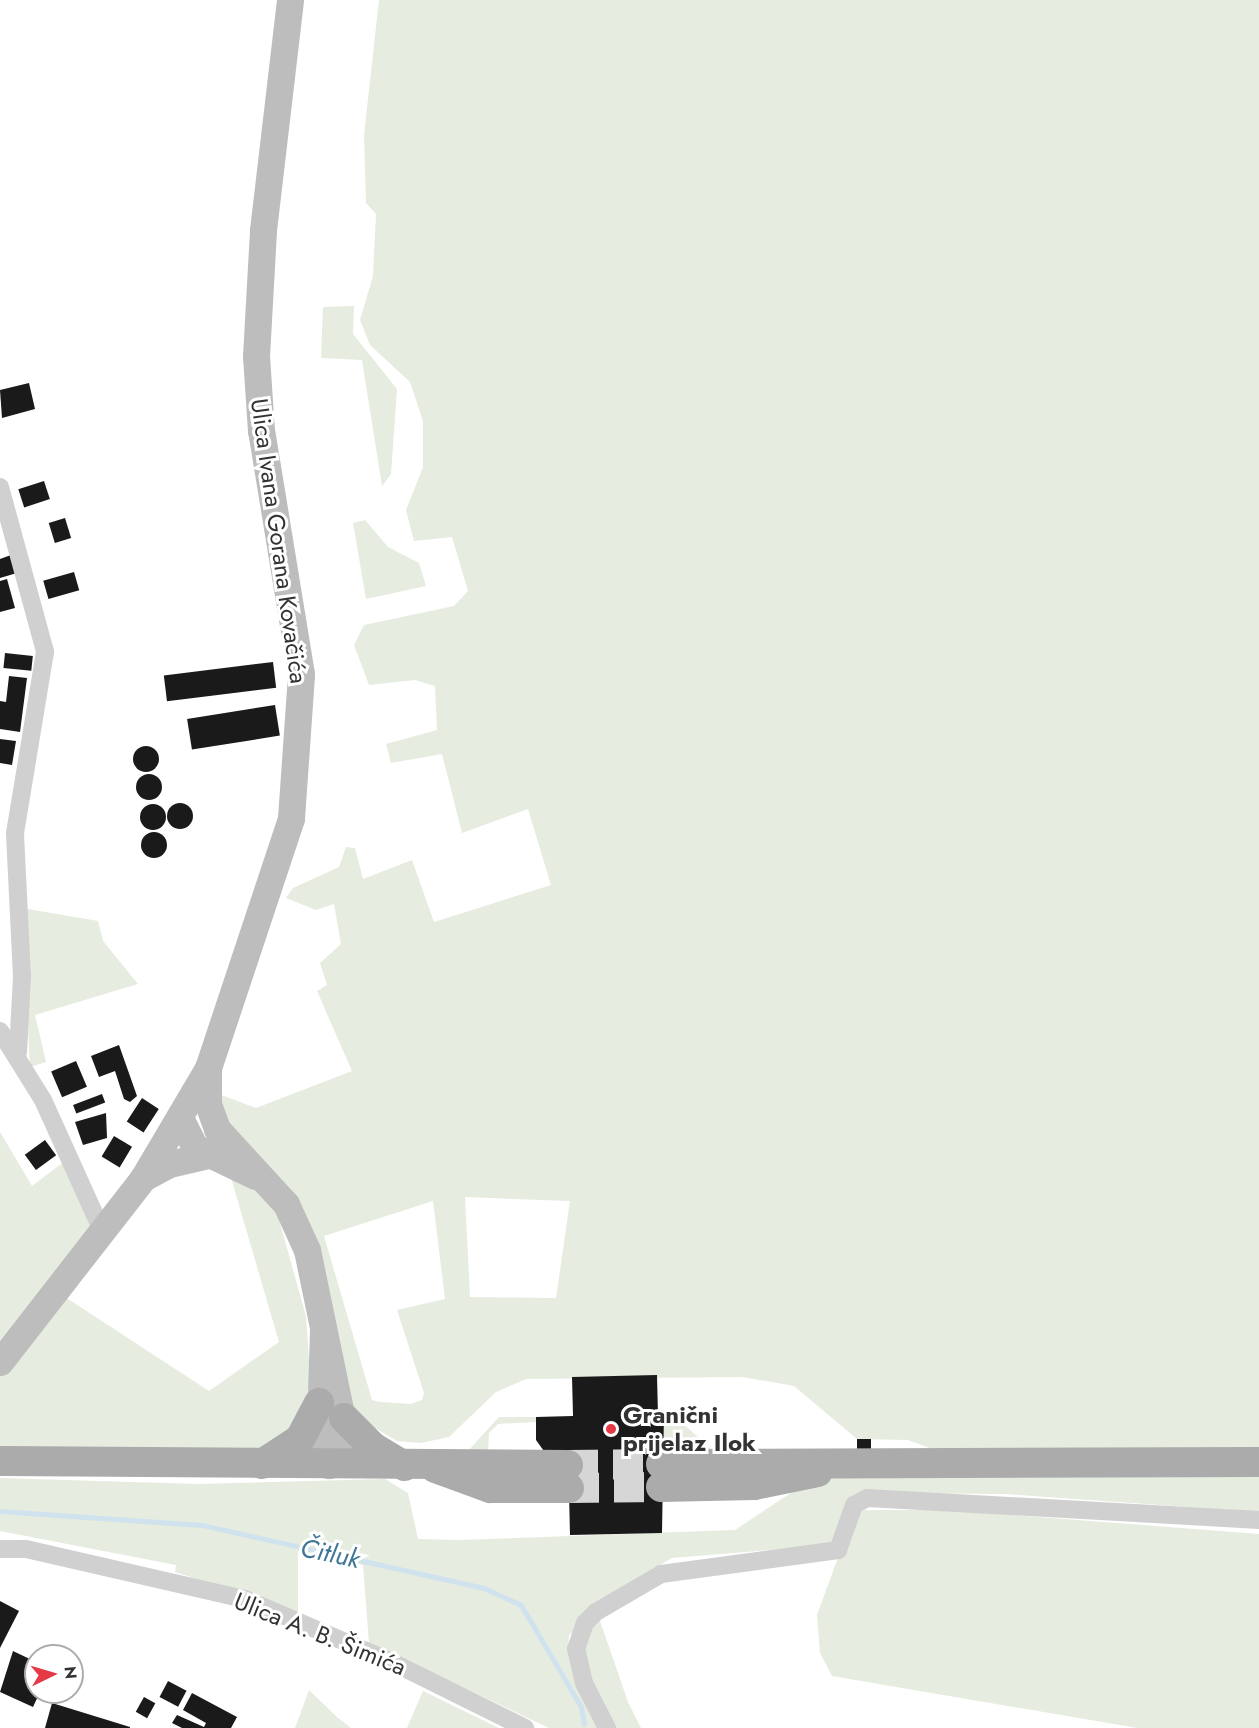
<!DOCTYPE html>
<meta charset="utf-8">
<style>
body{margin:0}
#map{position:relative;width:1259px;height:1728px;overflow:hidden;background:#fff;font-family:Jost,sans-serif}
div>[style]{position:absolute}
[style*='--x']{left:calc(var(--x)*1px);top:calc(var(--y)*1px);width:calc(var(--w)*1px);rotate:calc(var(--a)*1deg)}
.green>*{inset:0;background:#e6ecdf}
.stream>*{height:5px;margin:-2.5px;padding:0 2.5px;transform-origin:2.5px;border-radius:2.5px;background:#cfe2ee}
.building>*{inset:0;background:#1a1a1a;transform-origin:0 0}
.round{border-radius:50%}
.primary-tunnel>*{height:30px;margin-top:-15px;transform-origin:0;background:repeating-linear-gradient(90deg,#d6d6d6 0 30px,transparent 0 45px)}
.street>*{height:18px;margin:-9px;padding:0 9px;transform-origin:9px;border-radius:9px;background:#d0d0d0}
.secondary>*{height:27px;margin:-13.5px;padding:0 13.5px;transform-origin:13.5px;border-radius:13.5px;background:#bdbdbd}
.primary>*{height:30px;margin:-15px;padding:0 15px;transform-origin:15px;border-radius:15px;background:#ababab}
.dots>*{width:16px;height:16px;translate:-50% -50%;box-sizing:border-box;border:3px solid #fff;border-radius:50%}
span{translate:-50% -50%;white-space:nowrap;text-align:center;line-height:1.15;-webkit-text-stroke:6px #fff;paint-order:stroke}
.street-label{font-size:24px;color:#333}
.poi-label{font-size:24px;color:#333;font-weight:700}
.left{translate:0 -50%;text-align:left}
.water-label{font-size:26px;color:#3f7597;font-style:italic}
.north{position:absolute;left:24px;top:1644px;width:60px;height:60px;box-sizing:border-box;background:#fff;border:2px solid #adadad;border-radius:50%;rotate:85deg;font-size:16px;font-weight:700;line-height:24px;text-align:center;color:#333}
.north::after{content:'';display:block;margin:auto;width:21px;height:27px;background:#e63946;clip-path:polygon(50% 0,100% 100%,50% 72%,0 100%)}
</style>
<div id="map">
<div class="green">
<div style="clip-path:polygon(evenodd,379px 0,1259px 0,1259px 1453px,935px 1450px,908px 1440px,857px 1439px,794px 1386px,743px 1377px,526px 1379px,496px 1392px,449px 1437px,421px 1443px,397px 1441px,355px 1416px,315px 1264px,225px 1125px,216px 1093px,256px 1108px,352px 1071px,317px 991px,327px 985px,320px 963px,341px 944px,334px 904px,316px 910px,286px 898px,293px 888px,339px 867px,346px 847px,355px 848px,363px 879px,412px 860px,434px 922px,551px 885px,528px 809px,462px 833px,442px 754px,391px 763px,386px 744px,437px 730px,435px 686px,415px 680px,369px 685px,354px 645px,364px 625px,454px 606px,468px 591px,452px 537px,414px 541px,406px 510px,423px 467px,423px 421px,410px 382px,370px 345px,360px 320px,373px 276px,376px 214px,366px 203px,364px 135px,379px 0,465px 1197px,570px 1201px,556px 1298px,470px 1297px,465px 1197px,379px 0,433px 1201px,445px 1299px,397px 1310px,424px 1393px,422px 1400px,411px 1404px,380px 1402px,372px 1400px,324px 1236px,433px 1201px)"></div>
<div style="clip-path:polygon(354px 306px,353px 334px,397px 389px,391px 474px,382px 486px,362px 360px,321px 358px,323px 307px)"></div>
<div style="clip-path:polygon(365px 520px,388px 547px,419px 563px,426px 586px,366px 599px,353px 523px)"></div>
<div style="clip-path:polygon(22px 908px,98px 921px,103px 941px,138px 984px,35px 1015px,46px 1062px,30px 1067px)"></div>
<div style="clip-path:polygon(0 1132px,32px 1186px,65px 1161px,93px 1223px,0 1343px)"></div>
<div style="clip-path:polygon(229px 1171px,239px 1174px,276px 1209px,306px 1316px,312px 1402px,273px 1447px,241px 1452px,0 1452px,0 1375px,62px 1295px,209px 1391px,279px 1342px)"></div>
<div style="clip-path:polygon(664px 1415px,674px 1415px,715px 1453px,694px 1454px,687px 1441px,664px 1441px)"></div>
<div style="clip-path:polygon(499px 1417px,536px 1417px,536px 1422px,498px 1424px,489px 1433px,488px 1455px,467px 1452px)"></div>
<div style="clip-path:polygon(1259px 1474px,1259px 1512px,1005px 1494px,866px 1493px,846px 1513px,830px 1545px,672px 1558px,624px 1586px,569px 1635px,568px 1648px,599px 1728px,549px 1728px,369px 1643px,363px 1565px,298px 1551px,298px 1612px,175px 1572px,176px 1565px,0 1531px,0 1478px,196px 1484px,385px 1479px,408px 1493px,418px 1539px,459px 1540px,735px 1530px,815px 1477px)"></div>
<div style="clip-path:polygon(865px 1510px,948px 1510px,1259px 1534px,1259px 1728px,1137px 1728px,832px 1676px,820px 1653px,817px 1615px,854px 1514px)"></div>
<div style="clip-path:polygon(599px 1618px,628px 1702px,641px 1728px,614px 1728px,584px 1667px,585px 1637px)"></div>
<div style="clip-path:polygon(309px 1690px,337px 1717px,351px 1728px,295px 1728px)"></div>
<div style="clip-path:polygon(423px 1691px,499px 1728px,407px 1728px)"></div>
</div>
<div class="stream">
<div style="--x:0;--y:1511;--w:202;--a:4"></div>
<div style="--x:202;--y:1525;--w:289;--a:12.6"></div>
<div style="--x:484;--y:1588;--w:41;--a:24.7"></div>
<div style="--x:521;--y:1605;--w:118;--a:59.5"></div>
<div style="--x:581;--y:1707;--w:17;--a:80"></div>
</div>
<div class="building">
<div style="clip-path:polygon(29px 383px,35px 409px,2px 418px,0 390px)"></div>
<div style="left:44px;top:481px;width:19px;height:27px;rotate:72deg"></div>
<div style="left:65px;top:518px;width:21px;height:17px;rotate:73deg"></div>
<div style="clip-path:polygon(11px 555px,17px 573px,0 578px,0 559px)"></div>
<div style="left:74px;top:572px;width:19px;height:32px;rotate:74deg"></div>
<div style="clip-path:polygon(7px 579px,15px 608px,0 612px,0 581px)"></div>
<div style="left:5px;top:653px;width:28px;height:15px;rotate:6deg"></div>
<div style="left:273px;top:662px;width:26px;height:110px;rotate:83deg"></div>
<div style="clip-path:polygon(9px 676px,27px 678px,20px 732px,0 729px,0 701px,6px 702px)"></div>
<div style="left:275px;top:705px;width:31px;height:89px;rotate:81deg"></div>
<div style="clip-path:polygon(0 739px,16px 741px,12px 765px,0 763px)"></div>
<div class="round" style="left:133px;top:746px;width:26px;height:26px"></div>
<div class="round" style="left:136px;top:774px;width:26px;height:26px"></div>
<div class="round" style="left:167px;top:803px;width:26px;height:26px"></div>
<div class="round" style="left:140px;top:804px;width:26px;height:26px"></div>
<div class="round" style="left:141px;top:832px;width:26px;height:26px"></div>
<div style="clip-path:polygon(119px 1045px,137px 1096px,130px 1102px,124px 1099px,115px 1071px,99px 1077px,91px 1056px)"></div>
<div style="left:76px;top:1061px;width:28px;height:27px;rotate:67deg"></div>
<div style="left:102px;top:1094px;width:9px;height:31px;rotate:69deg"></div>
<div style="left:142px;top:1098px;width:20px;height:28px;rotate:33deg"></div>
<div style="clip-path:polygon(106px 1113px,107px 1138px,83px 1145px,75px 1122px)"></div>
<div style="left:114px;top:1136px;width:21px;height:24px;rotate:31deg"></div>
<div style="left:45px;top:1140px;width:19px;height:25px;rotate:54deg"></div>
<div style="clip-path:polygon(657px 1375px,658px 1415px,664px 1415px,662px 1533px,570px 1535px,568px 1450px,546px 1454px,536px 1440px,536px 1417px,573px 1416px,572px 1377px)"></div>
<div style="left:857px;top:1439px;width:14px;height:13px"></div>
<div style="clip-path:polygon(0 1601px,19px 1611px,0 1648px)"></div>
<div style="clip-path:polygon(13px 1651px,36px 1662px,40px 1692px,33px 1707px,0 1692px)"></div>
<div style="left:168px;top:1681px;width:21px;height:18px;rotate:28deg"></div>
<div style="clip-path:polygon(192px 1693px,237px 1717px,231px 1728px,182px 1728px,172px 1723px,177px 1715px,204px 1727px,206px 1723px,183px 1710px)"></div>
<div style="left:144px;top:1697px;width:13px;height:17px;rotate:29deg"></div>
<div style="clip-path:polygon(52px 1703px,130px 1727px,130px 1728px,45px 1728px)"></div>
</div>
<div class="primary-tunnel">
<div style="--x:568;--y:1465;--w:93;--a:-0.6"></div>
<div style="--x:569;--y:1488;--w:92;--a:-0.6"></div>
</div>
<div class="street">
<div style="--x:0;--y:487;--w:171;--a:74.7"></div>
<div style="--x:45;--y:652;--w:184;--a:99.4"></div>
<div style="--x:15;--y:834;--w:142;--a:87.2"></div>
<div style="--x:22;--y:976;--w:77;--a:93"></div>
<div style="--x:0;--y:1031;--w:81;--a:58.1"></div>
<div style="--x:43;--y:1100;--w:146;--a:65.7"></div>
<div style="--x:0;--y:1549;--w:26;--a:0"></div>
<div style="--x:26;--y:1549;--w:225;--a:12.9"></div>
<div style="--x:245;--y:1599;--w:158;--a:23.2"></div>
<div style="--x:390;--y:1661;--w:151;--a:26.4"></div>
<div style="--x:607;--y:1728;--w:51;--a:-117.1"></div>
<div style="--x:584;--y:1683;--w:35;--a:-103"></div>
<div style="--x:576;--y:1649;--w:28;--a:-71"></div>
<div style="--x:585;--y:1623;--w:16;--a:-45"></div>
<div style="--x:596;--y:1612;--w:75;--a:-30.3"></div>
<div style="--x:661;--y:1574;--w:179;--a:-7.7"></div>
<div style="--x:838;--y:1550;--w:48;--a:-70.4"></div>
<div style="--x:854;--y:1505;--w:15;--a:-28"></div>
<div style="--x:867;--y:1498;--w:393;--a:3.2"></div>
</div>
<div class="secondary">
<div style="--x:208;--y:1068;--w:36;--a:90"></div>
<div style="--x:208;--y:1104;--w:27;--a:70"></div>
<div style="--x:217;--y:1129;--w:102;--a:47.4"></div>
<div style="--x:286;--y:1204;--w:51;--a:65.5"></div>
<div style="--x:307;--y:1250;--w:188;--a:78.3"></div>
<div style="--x:345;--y:1434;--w:35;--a:117"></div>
<div style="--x:329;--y:1465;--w:40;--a:-103"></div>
<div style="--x:320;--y:1426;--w:97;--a:-88.2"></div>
<div style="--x:180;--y:1118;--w:33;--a:63"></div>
<div style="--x:195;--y:1147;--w:67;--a:25.8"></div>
<div style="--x:143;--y:1178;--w:30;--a:-28"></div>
<div style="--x:169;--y:1164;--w:40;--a:-13"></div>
<div style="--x:0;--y:1362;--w:233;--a:-52.1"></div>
<div style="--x:143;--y:1178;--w:128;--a:-59.4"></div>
<div style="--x:208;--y:1068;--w:263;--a:-71.6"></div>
<div style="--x:291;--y:818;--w:144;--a:-86"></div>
<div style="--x:301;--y:674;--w:246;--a:-99.3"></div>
<div style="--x:261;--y:431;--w:75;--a:-93.8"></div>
<div style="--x:256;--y:356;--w:126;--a:-86.8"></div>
<div style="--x:263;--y:230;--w:232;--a:-83.3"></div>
</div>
<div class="primary">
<div style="--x:344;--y:1418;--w:41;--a:45"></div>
<div style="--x:373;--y:1447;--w:37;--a:31"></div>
<div style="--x:0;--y:1461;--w:568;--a:0.4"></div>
<div style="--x:262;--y:1464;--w:45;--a:-33.3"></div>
<div style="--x:300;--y:1439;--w:41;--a:-62.2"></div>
<div style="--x:661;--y:1464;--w:598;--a:-0.19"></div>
<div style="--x:435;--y:1468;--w:59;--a:20"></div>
<div style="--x:490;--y:1488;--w:79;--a:0"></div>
<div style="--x:661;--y:1487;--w:93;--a:-1.2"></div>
<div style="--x:754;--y:1485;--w:65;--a:-11.5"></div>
</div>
<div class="dots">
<div style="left:611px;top:1429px;background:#e63946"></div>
</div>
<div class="street-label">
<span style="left:279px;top:541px;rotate:82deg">Ulica Ivana Gorana Kovačića</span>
<span style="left:320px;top:1634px;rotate:22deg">Ulica A. B. Šimića</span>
</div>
<div class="poi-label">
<span class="left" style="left:623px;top:1429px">Granični<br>prijelaz Ilok</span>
</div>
<div class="water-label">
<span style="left:330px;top:1554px;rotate:12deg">Čitluk</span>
</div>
<div class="north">N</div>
</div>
